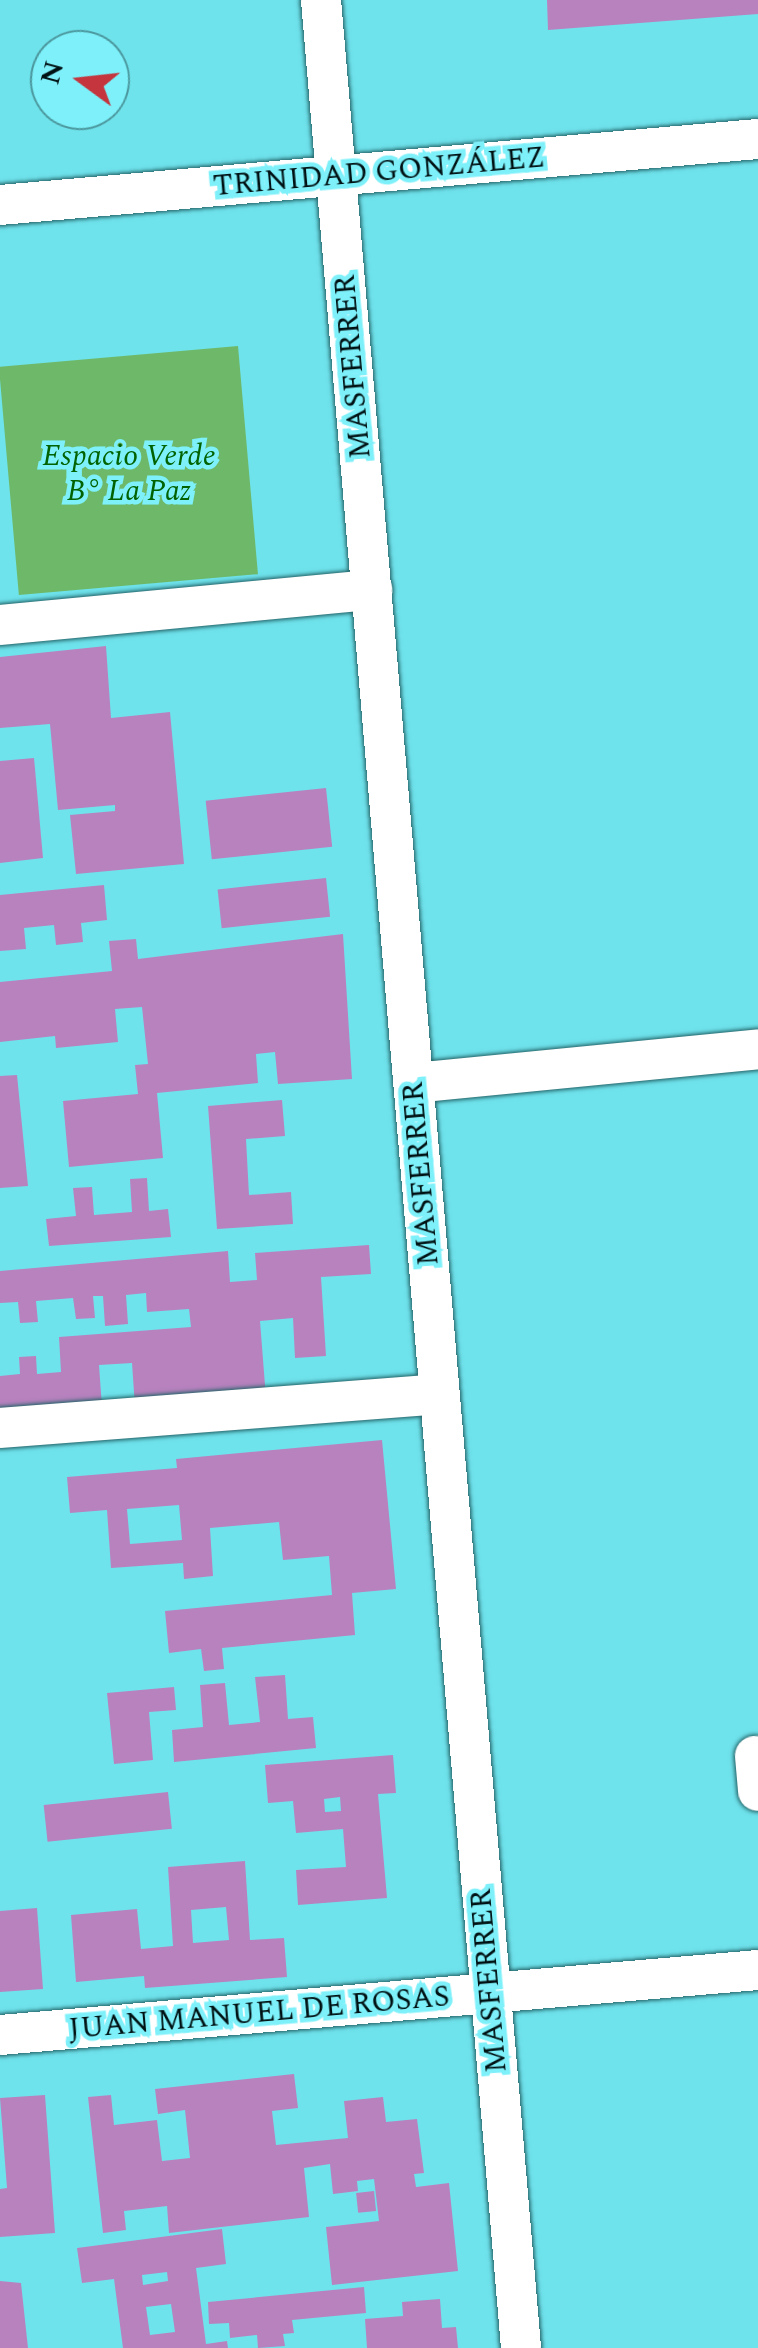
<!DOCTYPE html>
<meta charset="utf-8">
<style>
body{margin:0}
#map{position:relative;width:758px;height:2348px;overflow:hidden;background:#6fe3ec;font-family:Spectral,serif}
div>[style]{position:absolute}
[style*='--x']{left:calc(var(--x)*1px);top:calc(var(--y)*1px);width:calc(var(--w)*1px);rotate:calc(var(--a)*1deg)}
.green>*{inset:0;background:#6eb969;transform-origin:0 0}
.building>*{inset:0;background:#b882bf;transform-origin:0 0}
.roads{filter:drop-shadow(0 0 2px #246368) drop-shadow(0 0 2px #246368)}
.minor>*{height:40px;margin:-20px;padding:0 20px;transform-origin:20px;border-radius:20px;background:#fff}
span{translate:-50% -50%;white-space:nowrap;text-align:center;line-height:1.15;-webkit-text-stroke:9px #7df0f9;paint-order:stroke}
.street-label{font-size:30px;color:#001113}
.park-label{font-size:30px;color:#006200;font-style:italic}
.north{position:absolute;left:30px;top:30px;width:100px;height:100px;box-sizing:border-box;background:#7df0f9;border:2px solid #4b979d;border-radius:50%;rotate:285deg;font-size:28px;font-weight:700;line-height:40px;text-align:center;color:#001113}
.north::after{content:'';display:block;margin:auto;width:35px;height:45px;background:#c4353d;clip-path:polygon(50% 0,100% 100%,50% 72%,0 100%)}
</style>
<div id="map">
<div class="green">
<div style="left:238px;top:346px;width:229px;height:240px;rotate:85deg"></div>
</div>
<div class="building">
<div style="clip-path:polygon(547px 0,758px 0,758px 14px,548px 30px)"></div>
<div style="clip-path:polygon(106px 646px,111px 718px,170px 712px,184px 864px,76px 874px,70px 815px,115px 811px,115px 805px,58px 810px,50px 724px,0 728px,0 657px)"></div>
<div style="clip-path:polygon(34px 758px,43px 858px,0 863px,0 761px)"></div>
<div style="left:326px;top:788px;width:59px;height:121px;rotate:84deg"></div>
<div style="left:326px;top:878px;width:39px;height:109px;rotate:84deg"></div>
<div style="clip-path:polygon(104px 885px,107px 920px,81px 923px,83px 942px,56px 945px,54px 925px,24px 928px,26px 949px,0 951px,0 895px)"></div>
<div style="clip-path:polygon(343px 934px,352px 1079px,278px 1084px,275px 1052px,256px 1054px,258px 1083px,157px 1093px,163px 1158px,69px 1167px,63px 1101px,138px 1094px,135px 1065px,148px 1064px,142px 1007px,115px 1009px,118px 1042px,56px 1048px,55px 1036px,0 1042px,0 982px,112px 971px,109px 941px,136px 939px,138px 959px)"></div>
<div style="clip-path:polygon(17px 1075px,28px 1186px,0 1188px,0 1076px)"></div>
<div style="clip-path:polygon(282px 1100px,285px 1136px,246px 1139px,249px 1195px,291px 1192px,293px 1224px,217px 1229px,208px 1106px)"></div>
<div style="clip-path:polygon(147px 1178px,149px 1211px,168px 1209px,171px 1237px,49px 1246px,46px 1219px,76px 1216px,73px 1188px,92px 1187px,94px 1215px,132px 1212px,130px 1179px)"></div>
<div style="clip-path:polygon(369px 1245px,371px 1274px,321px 1277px,326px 1356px,295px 1358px,293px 1318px,260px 1321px,266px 1398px,135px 1407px,132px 1363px,99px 1365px,102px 1407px,0 1414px,0 1376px,20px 1374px,19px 1357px,36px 1356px,37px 1374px,61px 1372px,59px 1337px,191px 1327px,189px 1309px,147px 1312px,146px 1293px,126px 1295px,128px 1324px,105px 1326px,103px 1296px,93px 1296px,95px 1318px,76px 1319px,73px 1298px,36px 1301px,38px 1322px,20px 1323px,18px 1302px,0 1303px,0 1271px,228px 1251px,230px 1282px,257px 1280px,255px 1253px)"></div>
<div style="clip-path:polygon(evenodd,382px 1440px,396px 1589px,352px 1593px,355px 1635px,222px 1648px,224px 1669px,204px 1671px,201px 1649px,169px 1653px,165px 1611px,332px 1595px,329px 1556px,283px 1560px,279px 1522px,210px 1528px,213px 1576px,184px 1579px,183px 1563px,111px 1568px,107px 1510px,70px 1513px,67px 1477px,177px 1468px,176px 1459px,382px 1440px,179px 1505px,182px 1540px,130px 1544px,127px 1509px,179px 1505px)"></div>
<div style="clip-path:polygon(285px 1675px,288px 1719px,313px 1717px,316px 1748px,174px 1762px,172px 1730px,203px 1727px,200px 1685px,225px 1683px,229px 1725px,260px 1722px,255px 1677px)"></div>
<div style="clip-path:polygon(174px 1687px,176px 1710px,149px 1712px,153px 1760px,114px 1764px,107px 1693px)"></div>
<div style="clip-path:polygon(evenodd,393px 1755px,396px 1793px,378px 1794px,387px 1898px,298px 1905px,296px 1870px,346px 1867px,343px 1829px,296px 1833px,293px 1801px,268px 1803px,265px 1765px,393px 1755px,340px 1797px,341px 1811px,325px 1812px,324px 1799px,340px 1797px)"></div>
<div style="left:168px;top:1792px;width:37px;height:125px;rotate:84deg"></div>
<div style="clip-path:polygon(evenodd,245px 1861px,250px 1940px,284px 1938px,287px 1977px,145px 1988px,144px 1976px,76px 1982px,71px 1915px,137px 1909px,141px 1949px,173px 1946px,168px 1867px,245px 1861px,226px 1907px,229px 1940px,193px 1943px,191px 1910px,226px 1907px)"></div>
<div style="clip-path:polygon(37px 1908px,43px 1989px,0 1992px,0 1911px)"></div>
<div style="clip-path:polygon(294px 2074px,298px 2108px,272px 2111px,276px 2145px,348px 2138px,344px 2101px,383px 2097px,386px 2122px,417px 2119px,424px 2173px,414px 2174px,416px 2187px,449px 2183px,458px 2271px,332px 2285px,326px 2227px,379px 2221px,374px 2179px,357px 2181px,358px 2191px,333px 2194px,330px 2164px,304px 2168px,309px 2217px,169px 2233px,167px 2206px,124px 2211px,126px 2230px,103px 2233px,88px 2097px,111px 2095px,114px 2125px,157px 2120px,162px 2161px,190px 2158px,185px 2110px,158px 2114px,155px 2089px)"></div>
<div style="clip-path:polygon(45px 2095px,55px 2233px,0 2237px,0 2189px,7px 2188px,0 2098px)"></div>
<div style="left:374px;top:2191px;width:20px;height:18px;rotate:84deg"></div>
<div style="clip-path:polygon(evenodd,222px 2229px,226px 2264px,196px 2268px,206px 2344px,227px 2341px,228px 2348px,123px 2348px,114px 2279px,82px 2283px,77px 2248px,222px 2229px,167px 2272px,168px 2281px,143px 2285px,142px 2275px,167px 2272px,222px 2229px,171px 2304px,175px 2332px,150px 2335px,146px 2307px,171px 2304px)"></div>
<div style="clip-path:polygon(0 2281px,21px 2283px,28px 2348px,0 2348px)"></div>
<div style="clip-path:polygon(364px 2287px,366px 2313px,292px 2320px,294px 2333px,283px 2334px,285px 2346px,258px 2348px,257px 2335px,230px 2338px,229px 2323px,209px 2324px,208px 2302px)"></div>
<div style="clip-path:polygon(440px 2299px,442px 2328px,456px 2327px,458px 2348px,367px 2348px,365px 2319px,403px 2316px,402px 2302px)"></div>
</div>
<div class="roads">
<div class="minor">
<div style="--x:321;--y:0;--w:2357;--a:85.13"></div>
<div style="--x:0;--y:205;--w:761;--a:-4.98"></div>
<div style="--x:0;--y:625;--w:374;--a:-5.4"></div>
<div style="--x:414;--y:1083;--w:346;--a:-5.6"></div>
<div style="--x:0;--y:1428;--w:439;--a:-4.4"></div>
<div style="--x:755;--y:1756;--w:35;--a:85"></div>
<div style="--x:0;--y:2035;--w:761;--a:-4.9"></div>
</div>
</div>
<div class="street-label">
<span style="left:379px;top:172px;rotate:-5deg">TRINIDAD GONZÁLEZ</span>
<span style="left:353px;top:367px;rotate:-95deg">MASFERRER</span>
<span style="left:421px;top:1174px;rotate:-95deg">MASFERRER</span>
<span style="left:489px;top:1981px;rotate:-95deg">MASFERRER</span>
<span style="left:259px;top:2013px;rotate:-5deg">JUAN MANUEL DE ROSAS</span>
</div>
<div class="park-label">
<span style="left:129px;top:473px">Espacio Verde<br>B° La Paz</span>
</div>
<div class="north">N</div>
</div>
